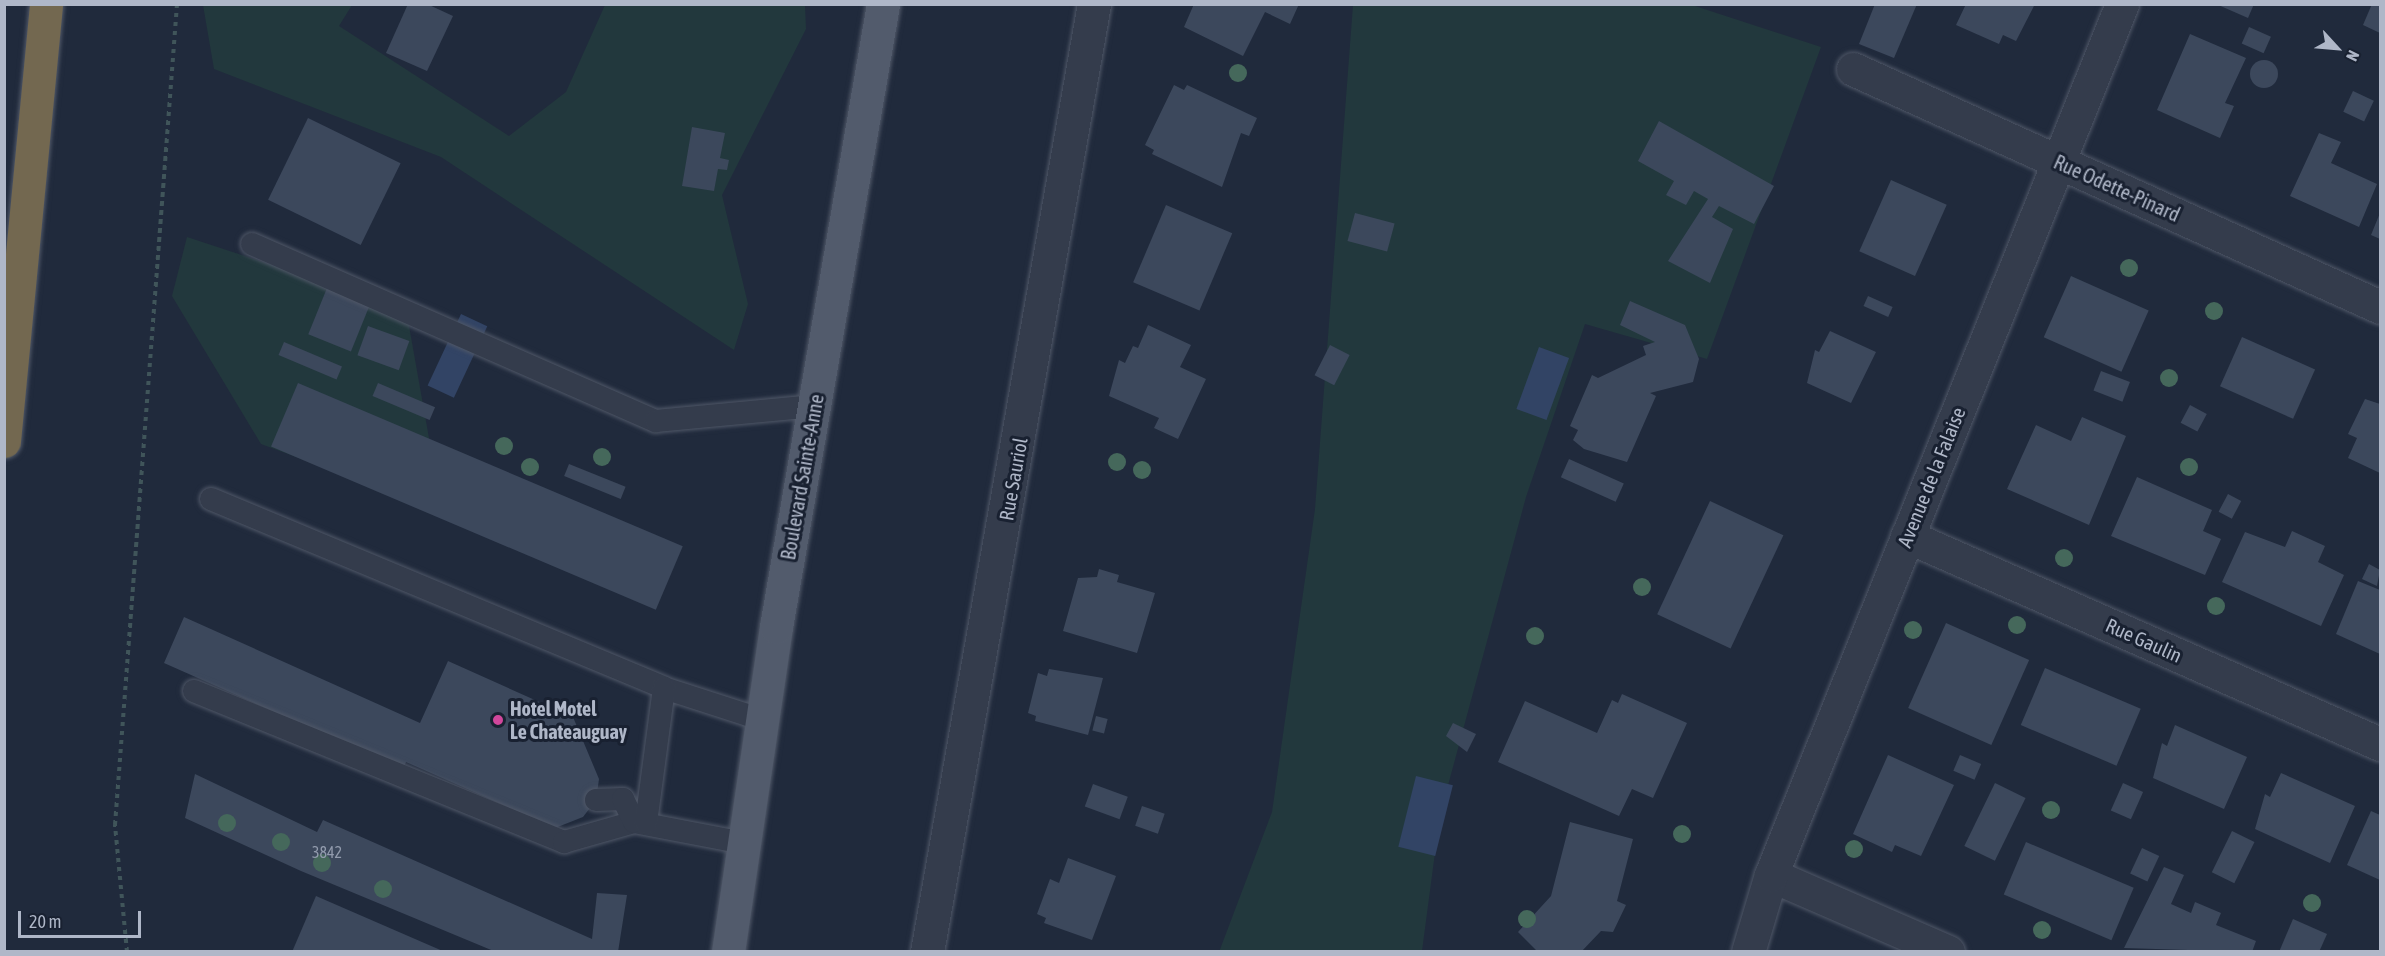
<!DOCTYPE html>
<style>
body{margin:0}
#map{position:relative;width:2385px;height:956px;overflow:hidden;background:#202a3c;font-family:"Asap Condensed",sans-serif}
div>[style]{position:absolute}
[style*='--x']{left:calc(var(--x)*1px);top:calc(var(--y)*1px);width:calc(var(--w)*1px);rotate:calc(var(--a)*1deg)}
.green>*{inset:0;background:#22383d}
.water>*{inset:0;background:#324465;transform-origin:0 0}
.building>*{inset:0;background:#3c485c;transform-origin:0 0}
.round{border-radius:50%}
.path>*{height:4px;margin-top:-2px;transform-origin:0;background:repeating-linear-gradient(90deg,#40555a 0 4.5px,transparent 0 9px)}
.roads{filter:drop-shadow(0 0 2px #4f5767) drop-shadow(0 0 2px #4f5767)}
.service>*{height:22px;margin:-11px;padding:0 11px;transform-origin:11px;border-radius:11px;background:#343c4c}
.minor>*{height:33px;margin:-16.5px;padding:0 16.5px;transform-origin:16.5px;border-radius:16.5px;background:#343c4c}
.primary>*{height:33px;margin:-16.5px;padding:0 16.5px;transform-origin:16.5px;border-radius:16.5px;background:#525b6c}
.motorway>*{height:33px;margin:-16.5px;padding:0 16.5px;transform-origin:16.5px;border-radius:16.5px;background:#736850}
.trees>*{width:18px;height:18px;margin:-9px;border-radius:50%;background:#45685b}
.dots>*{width:16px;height:16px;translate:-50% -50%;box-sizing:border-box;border:3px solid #192131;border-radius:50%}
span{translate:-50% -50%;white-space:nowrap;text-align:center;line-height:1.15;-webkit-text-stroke:6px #192131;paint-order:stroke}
.number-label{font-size:16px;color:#929bad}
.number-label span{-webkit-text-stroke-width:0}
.street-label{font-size:20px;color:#afb7c8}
.poi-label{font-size:20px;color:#afb7c8;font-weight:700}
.left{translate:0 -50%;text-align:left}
.frame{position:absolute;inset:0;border:6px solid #afb7c8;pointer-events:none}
.north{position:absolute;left:2307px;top:18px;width:60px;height:60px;-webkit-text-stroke:4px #192131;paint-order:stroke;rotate:116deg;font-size:16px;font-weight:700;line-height:24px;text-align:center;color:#afb7c8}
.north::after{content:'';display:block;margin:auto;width:21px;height:27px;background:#afb7c8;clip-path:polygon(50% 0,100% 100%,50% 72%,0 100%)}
.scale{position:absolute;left:18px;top:911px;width:123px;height:27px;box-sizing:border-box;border:3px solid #afb7c8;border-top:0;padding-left:8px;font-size:18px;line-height:21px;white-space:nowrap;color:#afb7c8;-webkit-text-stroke:4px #192131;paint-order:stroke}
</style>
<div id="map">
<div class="green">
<div style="clip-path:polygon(203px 5px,352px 5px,339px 26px,509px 136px,566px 92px,605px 5px,805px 5px,806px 29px,722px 195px,748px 304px,734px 350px,441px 157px,214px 69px)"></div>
<div style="clip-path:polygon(1353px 5px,1692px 5px,1821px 47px,1707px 359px,1585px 324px,1526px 497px,1440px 815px,1422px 951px,1219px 952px,1272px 812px,1315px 509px)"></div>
<div style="clip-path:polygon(187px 237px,406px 309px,442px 511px,261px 444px,172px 296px)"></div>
</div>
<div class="water">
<div style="left:461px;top:314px;width:29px;height:79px;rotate:25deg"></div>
<div style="left:1539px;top:347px;width:32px;height:66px;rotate:20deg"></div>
<div style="left:1416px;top:776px;width:38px;height:73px;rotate:14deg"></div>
</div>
<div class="building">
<div style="clip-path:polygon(408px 4px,427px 4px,453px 16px,427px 71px,386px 53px)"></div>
<div style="clip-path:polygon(1194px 4px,1299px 4px,1290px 24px,1265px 12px,1243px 56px,1184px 27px)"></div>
<div style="clip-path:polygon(1875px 4px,1917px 4px,1894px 58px,1859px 44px)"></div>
<div style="clip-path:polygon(1966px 4px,2035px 4px,2016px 41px,2003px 35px,1999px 44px,1956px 25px)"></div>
<div style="clip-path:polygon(2216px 4px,2254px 4px,2248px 18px)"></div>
<div style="clip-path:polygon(2372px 4px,2380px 4px,2380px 33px,2363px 25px)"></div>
<div style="left:2249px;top:27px;width:24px;height:18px;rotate:24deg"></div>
<div style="clip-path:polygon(2190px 34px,2246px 58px,2225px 103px,2234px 106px,2220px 138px,2157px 110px)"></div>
<div class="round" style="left:2250px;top:60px;width:28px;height:28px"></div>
<div style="clip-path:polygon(1174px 85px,1184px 90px,1187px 85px,1257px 118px,1249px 136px,1241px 133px,1222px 187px,1152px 154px,1154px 150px,1145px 145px)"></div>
<div style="left:2353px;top:91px;width:23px;height:23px;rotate:25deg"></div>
<div style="left:308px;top:118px;width:103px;height:91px;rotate:26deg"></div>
<div style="clip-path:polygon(1659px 121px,1774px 186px,1754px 224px,1719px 206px,1712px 217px,1733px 229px,1710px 283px,1668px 261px,1708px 199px,1694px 191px,1686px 205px,1666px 195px,1674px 181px,1638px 161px)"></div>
<div style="clip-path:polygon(692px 127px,725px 133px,720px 158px,729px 160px,727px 170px,718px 169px,714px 191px,682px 186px)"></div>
<div style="clip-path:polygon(2319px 133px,2341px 142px,2331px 163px,2377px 184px,2359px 227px,2290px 196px)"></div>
<div style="left:1891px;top:180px;width:61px;height:78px;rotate:24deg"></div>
<div style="left:1166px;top:205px;width:72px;height:84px;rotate:23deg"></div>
<div style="left:1355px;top:213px;width:41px;height:29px;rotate:15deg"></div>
<div style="clip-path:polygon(2380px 213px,2380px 239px,2371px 235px)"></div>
<div style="left:2071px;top:276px;width:85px;height:67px;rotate:24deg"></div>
<div style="left:327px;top:288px;width:46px;height:50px;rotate:22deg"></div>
<div style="left:1868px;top:296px;width:27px;height:11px;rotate:24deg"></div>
<div style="clip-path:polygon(1630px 301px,1685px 325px,1699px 359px,1693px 382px,1650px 393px,1656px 396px,1627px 462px,1584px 449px,1573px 440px,1578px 430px,1570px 426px,1592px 375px,1598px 378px,1646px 355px,1643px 346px,1655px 342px,1620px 325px)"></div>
<div style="clip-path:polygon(1148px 325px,1191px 345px,1180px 367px,1206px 379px,1178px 439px,1154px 428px,1159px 418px,1109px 396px,1119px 360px,1125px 363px,1133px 346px,1138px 348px)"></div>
<div style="left:368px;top:326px;width:44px;height:31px;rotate:20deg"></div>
<div style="clip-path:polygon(1830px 331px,1876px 352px,1851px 403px,1807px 383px,1815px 350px,1819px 352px)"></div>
<div style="left:2242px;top:337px;width:80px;height:54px;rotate:24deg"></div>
<div style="left:284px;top:342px;width:63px;height:14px;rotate:23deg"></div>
<div style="left:1330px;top:345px;width:22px;height:34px;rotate:27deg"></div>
<div style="left:2101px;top:371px;width:31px;height:21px;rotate:21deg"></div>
<div style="left:298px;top:383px;width:418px;height:69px;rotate:23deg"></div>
<div style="left:378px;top:383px;width:62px;height:14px;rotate:23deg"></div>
<div style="clip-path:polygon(2365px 399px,2380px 404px,2380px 473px,2348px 458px,2357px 438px,2348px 434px)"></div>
<div style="left:2190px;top:405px;width:19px;height:20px;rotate:28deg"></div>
<div style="clip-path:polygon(2082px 417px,2126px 436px,2089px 525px,2007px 489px,2036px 425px,2071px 441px)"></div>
<div style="left:1569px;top:459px;width:60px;height:20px;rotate:24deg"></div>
<div style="left:569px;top:464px;width:61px;height:13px;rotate:22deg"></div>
<div style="clip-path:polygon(2137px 477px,2212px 510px,2203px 531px,2221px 539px,2205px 575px,2111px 536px)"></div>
<div style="left:2228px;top:494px;width:15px;height:20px;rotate:28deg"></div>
<div style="left:1710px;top:501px;width:81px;height:125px;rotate:25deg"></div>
<div style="clip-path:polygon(2292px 531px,2325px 546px,2318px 562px,2344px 575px,2321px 626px,2222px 582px,2245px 532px,2285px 547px)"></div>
<div style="clip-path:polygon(2369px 564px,2380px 570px,2377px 586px,2362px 579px)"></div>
<div style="clip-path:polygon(1099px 569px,1119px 575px,1117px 582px,1155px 593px,1137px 653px,1063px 631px,1078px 578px,1097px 577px)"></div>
<div style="clip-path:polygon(2358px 581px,2380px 590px,2380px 654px,2336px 634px)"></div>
<div style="clip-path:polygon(184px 617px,420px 723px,448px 661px,573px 717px,599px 779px,596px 800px,583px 817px,555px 828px,406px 762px,403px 769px,164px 663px)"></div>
<div style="left:1946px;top:623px;width:91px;height:93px;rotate:24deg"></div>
<div style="left:2045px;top:668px;width:104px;height:62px;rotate:23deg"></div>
<div style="clip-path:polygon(1049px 669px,1103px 678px,1088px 735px,1035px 721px,1036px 716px,1028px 713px,1038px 673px,1047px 676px)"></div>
<div style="clip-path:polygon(1622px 694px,1687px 723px,1653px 798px,1632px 789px,1619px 816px,1498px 762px,1525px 701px,1597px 733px,1612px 700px,1618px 703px)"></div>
<div style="left:1096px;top:716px;width:12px;height:15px;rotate:14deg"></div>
<div style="clip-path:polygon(1453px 723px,1476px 734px,1467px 752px,1446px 736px)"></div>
<div style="clip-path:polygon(2175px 725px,2247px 757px,2224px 809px,2153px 778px,2162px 743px,2167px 746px)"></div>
<div style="clip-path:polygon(1888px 755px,1954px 785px,1921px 856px,1895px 845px,1892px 852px,1853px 834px)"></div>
<div style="left:1960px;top:755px;width:23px;height:17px;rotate:23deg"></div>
<div style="clip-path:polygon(2281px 773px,2355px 806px,2330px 863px,2255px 829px,2265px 794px,2270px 797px)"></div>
<div style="clip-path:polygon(195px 774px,317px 832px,323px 820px,592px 939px,597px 893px,627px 895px,618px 952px,496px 952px,301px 871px,185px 818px)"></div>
<div style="left:1995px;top:783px;width:34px;height:70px;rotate:26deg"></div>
<div style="left:2123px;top:783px;width:22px;height:30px;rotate:24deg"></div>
<div style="left:1093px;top:784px;width:37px;height:24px;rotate:20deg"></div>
<div style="left:1142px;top:806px;width:24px;height:21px;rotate:19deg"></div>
<div style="clip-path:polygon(2371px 811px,2380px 815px,2380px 880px,2347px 865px)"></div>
<div style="clip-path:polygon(1570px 822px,1633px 839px,1617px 901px,1626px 905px,1613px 932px,1601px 931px,1581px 952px,1538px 952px,1518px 932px,1551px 896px)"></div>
<div style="left:2232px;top:831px;width:25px;height:46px;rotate:26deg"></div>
<div style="left:2026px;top:842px;width:117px;height:57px;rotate:23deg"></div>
<div style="left:2142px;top:848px;width:19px;height:28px;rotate:25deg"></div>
<div style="clip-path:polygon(1068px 858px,1116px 876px,1092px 940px,1044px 923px,1046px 918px,1037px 914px,1050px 879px,1059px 883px)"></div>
<div style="clip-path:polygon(2164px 867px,2184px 875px,2171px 904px,2191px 913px,2195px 902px,2221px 913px,2216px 925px,2256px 941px,2252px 952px,2124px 948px)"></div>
<div style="clip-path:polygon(316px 896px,445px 952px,292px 952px)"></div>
<div style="clip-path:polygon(2293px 919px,2327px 934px,2319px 952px,2279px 952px)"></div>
</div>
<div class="path">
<div style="--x:127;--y:952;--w:128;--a:-95.4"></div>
<div style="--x:115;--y:825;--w:823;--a:-85.68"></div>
</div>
<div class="roads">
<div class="service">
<div style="--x:252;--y:244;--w:441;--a:23.7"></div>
<div style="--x:656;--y:421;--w:159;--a:-5.4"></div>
<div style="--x:211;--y:499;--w:491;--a:22.6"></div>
<div style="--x:664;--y:688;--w:104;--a:17.9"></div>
<div style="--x:194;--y:691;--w:400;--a:22.2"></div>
<div style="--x:564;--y:842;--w:73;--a:-15.9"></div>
<div style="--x:634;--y:822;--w:112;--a:10.8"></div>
<div style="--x:596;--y:800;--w:27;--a:-2"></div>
<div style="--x:623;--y:799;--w:25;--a:64"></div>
<div style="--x:646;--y:823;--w:136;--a:-82.4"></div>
</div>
<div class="minor">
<div style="--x:1853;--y:69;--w:578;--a:24.3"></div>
<div style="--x:1907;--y:536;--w:517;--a:23.74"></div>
<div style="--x:1771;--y:875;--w:193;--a:23.5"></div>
<div style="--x:927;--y:952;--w:963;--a:-80.01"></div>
<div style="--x:1748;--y:952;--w:80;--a:-73.4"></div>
<div style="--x:1771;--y:875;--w:939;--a:-68.05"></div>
</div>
<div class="primary">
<div style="--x:728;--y:952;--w:329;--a:-81.6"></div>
<div style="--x:776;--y:627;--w:632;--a:-80.25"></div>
</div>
<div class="motorway">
<div style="--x:4;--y:441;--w:439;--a:-84.5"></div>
</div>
</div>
<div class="trees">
<div style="left:1238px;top:73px"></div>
<div style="left:2129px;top:268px"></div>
<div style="left:2214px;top:311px"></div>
<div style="left:2169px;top:378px"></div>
<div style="left:504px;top:446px"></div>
<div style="left:602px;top:457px"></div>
<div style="left:1117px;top:462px"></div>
<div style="left:530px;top:467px"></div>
<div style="left:2189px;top:467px"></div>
<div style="left:1142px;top:470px"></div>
<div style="left:2064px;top:558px"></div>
<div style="left:1642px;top:587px"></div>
<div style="left:2216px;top:606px"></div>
<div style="left:2017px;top:625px"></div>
<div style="left:1913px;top:630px"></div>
<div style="left:1535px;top:636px"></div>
<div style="left:2051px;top:810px"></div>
<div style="left:227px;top:823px"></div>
<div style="left:1682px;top:834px"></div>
<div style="left:281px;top:842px"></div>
<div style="left:1854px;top:849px"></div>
<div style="left:322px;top:863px"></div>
<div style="left:383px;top:889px"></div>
<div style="left:2312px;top:903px"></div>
<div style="left:1527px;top:919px"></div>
<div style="left:2042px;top:930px"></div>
</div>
<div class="dots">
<div style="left:498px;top:720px;background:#d1479c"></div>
</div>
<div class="number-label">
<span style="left:327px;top:852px">3842</span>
</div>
<div class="street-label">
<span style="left:2117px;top:188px;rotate:24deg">Rue Odette-Pinard</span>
<span style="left:802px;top:477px;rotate:-80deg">Boulevard Sainte-Anne</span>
<span style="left:1931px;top:477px;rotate:-68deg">Avenue de la Falaise</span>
<span style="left:1013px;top:479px;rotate:-80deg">Rue Sauriol</span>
<span style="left:2144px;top:640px;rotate:24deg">Rue Gaulin</span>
</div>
<div class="poi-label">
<span class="left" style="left:510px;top:720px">Hotel Motel<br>Le Chateauguay</span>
</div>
<div class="frame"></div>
<div class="north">N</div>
<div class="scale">20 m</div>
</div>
